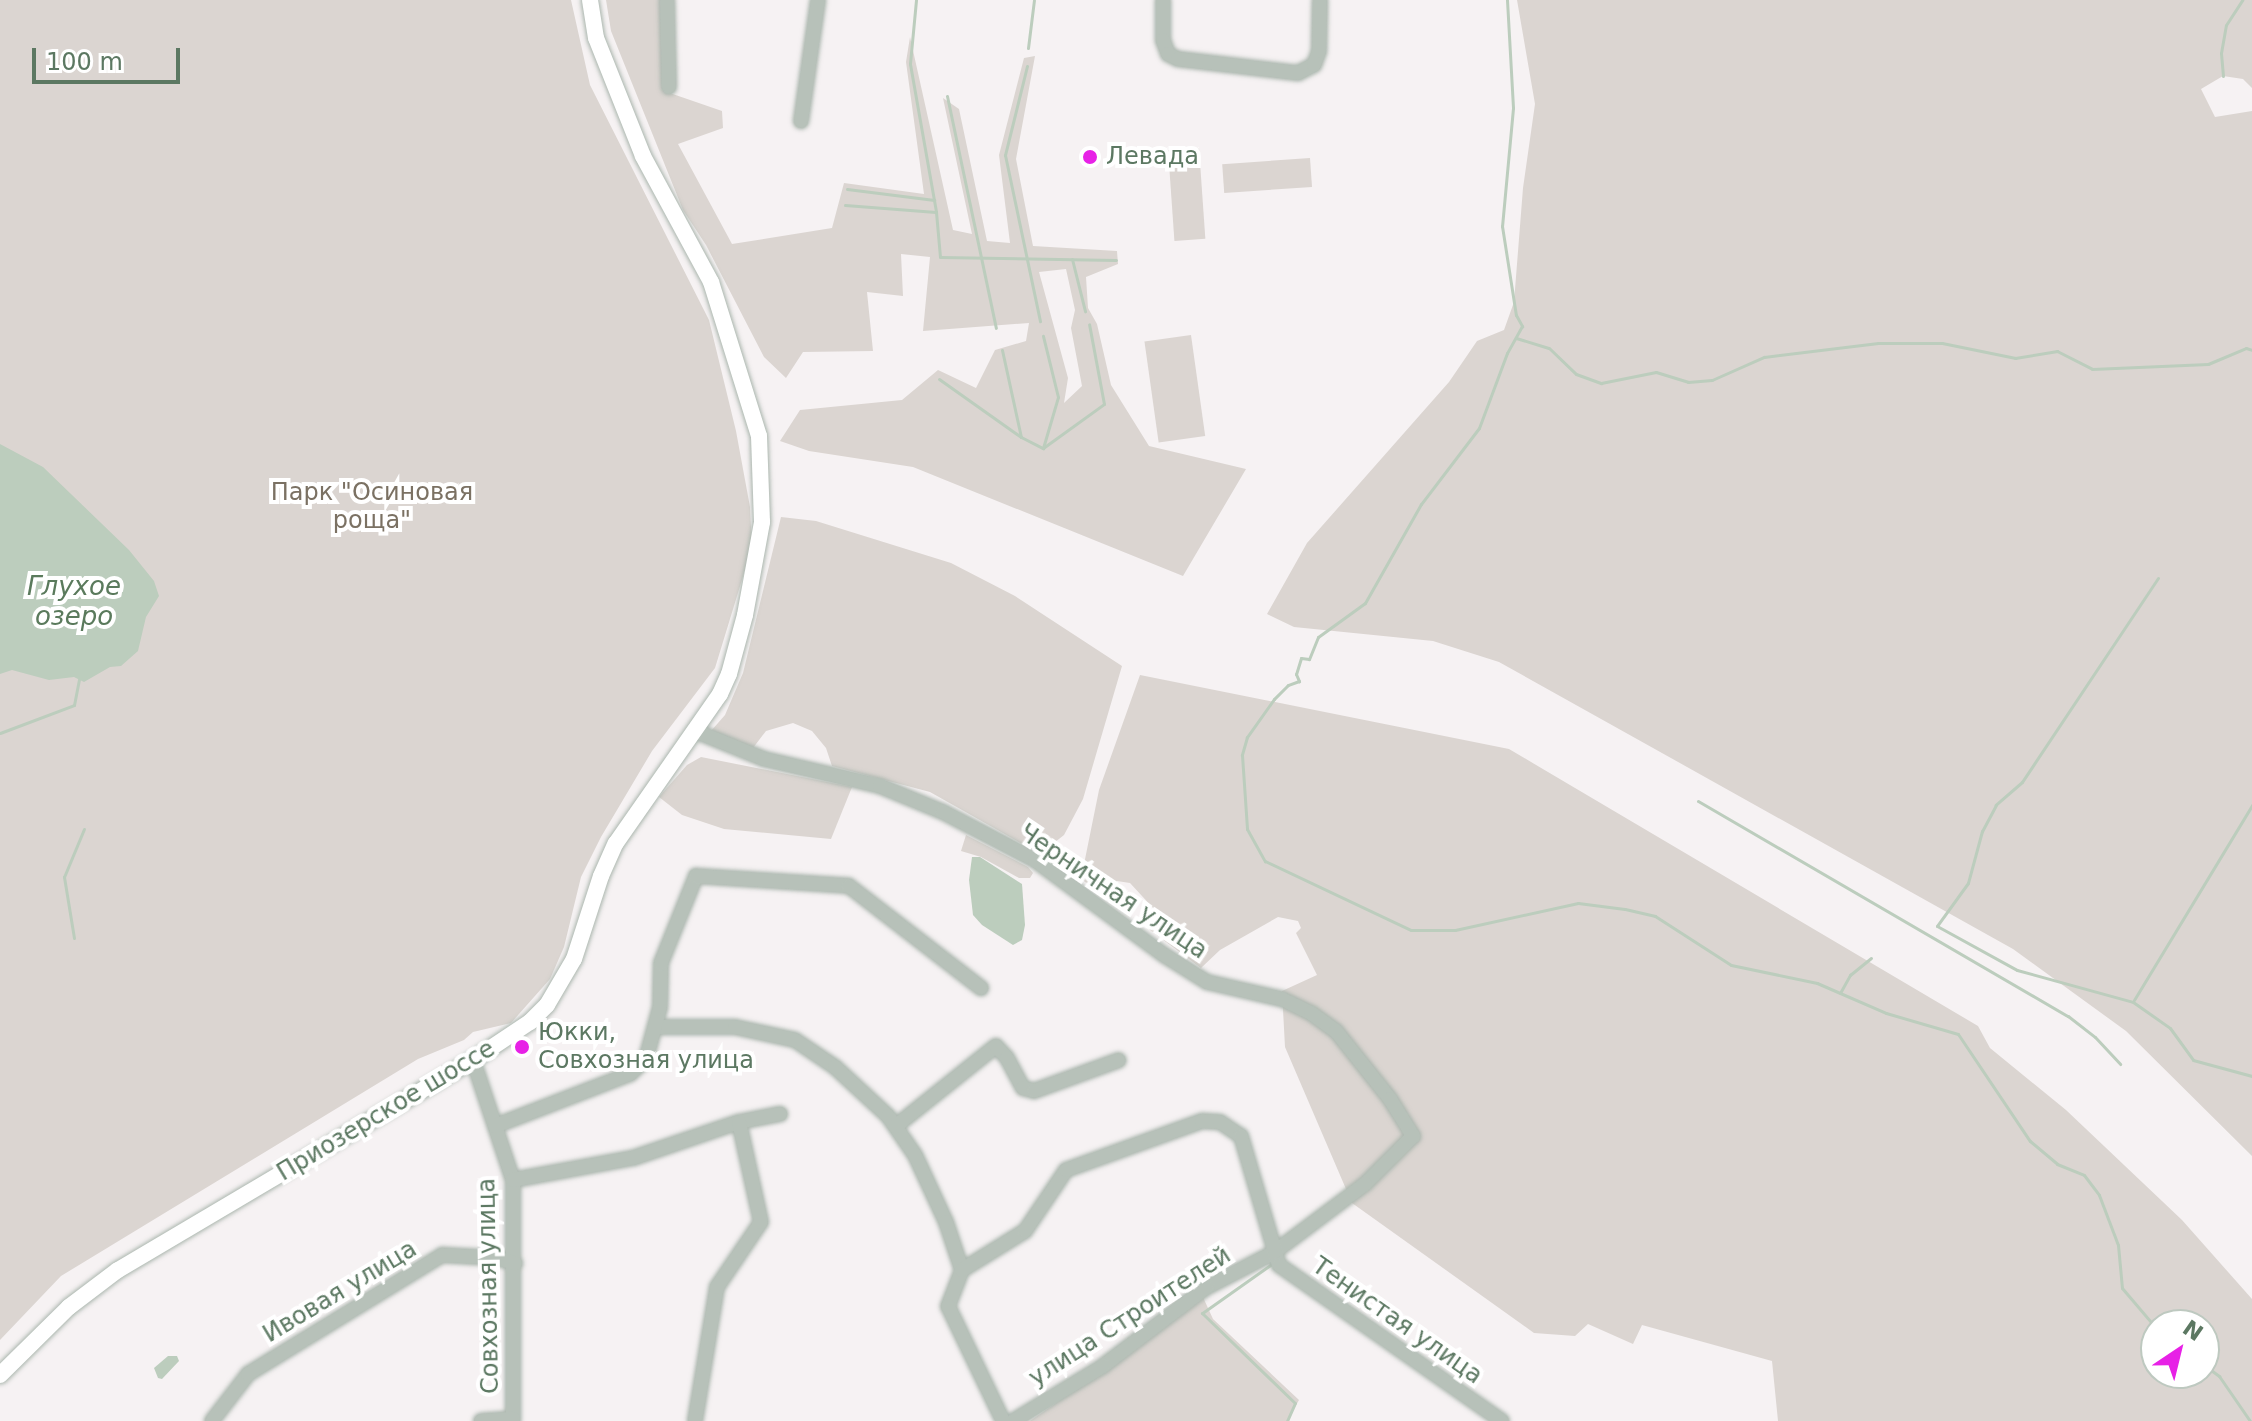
<!DOCTYPE html>
<meta charset="utf-8">
<style>
body{margin:0}
#map{position:relative;width:2252px;height:1421px;overflow:hidden;background:#f6f2f3;font-family:"DejaVu Sans",sans-serif}
div>[style]{position:absolute}
[style*='--x']{left:calc(var(--x)*1px);top:calc(var(--y)*1px);width:calc(var(--w)*1px);rotate:calc(var(--a)*1deg)}
.green>*{inset:0;background:#dbd5d1;transform-origin:0 0}
.water>*{inset:0;background:#bccdbd}
.stream>*{height:3px;margin:-1.5px;padding:0 1.5px;transform-origin:1.5px;border-radius:1.5px;background:#bccdbd}
.roads{filter:drop-shadow(0 0 2px #abb6ae) drop-shadow(0 0 2px #abb6ae)}
.minor>*{height:14px;margin:-7px;padding:0 7px;transform-origin:7px;border-radius:7px;background:#b7c1b9}
.major>*{height:16px;margin:-8px;padding:0 8px;transform-origin:8px;border-radius:8px;background:#fff}
.dots>*{width:22px;height:22px;translate:-50% -50%;box-sizing:border-box;border:4px solid #fff;border-radius:50%}
span{translate:-50% -50%;white-space:nowrap;text-align:center;line-height:1.15;-webkit-text-stroke:8px #fff;paint-order:stroke}
.poi-label{font-size:24px;color:#5c7862}
.left{translate:0 -50%;text-align:left}
.park-label{font-size:24px;color:#7b7163}
.street-label{font-size:24px;color:#5c7862}
.water-label{font-size:26px;color:#5a7a5c;font-style:italic}
.north{position:absolute;left:2140px;top:1309px;width:80px;height:80px;box-sizing:border-box;background:#fff;border:2px solid #bec9c0;border-radius:50%;rotate:35deg;font-size:22px;font-weight:700;line-height:32px;text-align:center;color:#5c7862}
.north::after{content:'';display:block;margin:auto;width:28px;height:36px;background:#e721e6;clip-path:polygon(50% 0,100% 100%,50% 72%,0 100%)}
.scale{position:absolute;left:32px;top:48px;width:148px;height:36px;box-sizing:border-box;border:4px solid #5c7862;border-top:0;padding-left:10px;font-size:24px;line-height:28px;white-space:nowrap;color:#5c7862;-webkit-text-stroke:6px #fff;paint-order:stroke}
</style>
<div id="map">
<div class="green">
<div style="clip-path:polygon(0 0,571px 0,590px 85px,709px 320px,736px 431px,750px 507px,752px 547px,715px 668px,652px 751px,601px 837px,581px 877px,564px 947px,550px 979px,511px 1023px,473px 1032px,464px 1040px,418px 1059px,61px 1276px,0 1340px)"></div>
<div style="clip-path:polygon(evenodd,606px 0,663px 0,664px 91px,722px 111px,723px 128px,678px 144px,732px 244px,832px 228px,844px 183px,924px 194px,906px 62px,910px 37px,953px 230px,972px 234px,943px 98px,959px 109px,987px 241px,1010px 243px,999px 155px,1024px 58px,1035px 56px,1016px 159px,1033px 246px,1117px 251px,1118px 264px,1086px 277px,1088px 308px,1097px 324px,1111px 385px,1149px 446px,1246px 469px,1183px 576px,913px 467px,809px 451px,780px 441px,800px 410px,902px 400px,938px 370px,976px 388px,995px 350px,1026px 341px,1029px 323px,923px 331px,930px 257px,901px 254px,903px 296px,867px 292px,873px 351px,803px 352px,786px 378px,764px 357px,706px 245px,683px 210px,611px 31px,606px 0,1066px 269px,1075px 310px,1071px 328px,1082px 386px,1064px 403px,1068px 378px,1039px 272px,1066px 269px)"></div>
<div style="clip-path:polygon(1517px 0,2252px 0,2252px 88px,2243px 79px,2223px 76px,2201px 89px,2215px 117px,2252px 111px,2252px 1156px,2126px 1031px,2013px 949px,1499px 662px,1433px 641px,1294px 627px,1267px 614px,1307px 543px,1449px 382px,1477px 341px,1504px 330px,1514px 302px,1523px 188px,1535px 104px)"></div>
<div style="left:1199px;top:148px;width:91px;height:31px;rotate:86deg"></div>
<div style="left:1310px;top:158px;width:29px;height:88px;rotate:86deg"></div>
<div style="left:1191px;top:335px;width:102px;height:47px;rotate:82deg"></div>
<div style="clip-path:polygon(781px 517px,816px 521px,951px 563px,1015px 596px,1122px 666px,1083px 799px,1064px 835px,1040px 854px,930px 792px,832px 766px,826px 748px,812px 731px,793px 723px,766px 731px,753px 748px,711px 731px,725px 715px,743px 673px)"></div>
<div style="clip-path:polygon(evenodd,1140px 675px,1509px 749px,1978px 1026px,1990px 1048px,2066px 1110px,2182px 1220px,2252px 1299px,2252px 1421px,1778px 1421px,1772px 1361px,1642px 1325px,1633px 1344px,1588px 1324px,1575px 1336px,1534px 1333px,1352px 1203px,1285px 1047px,1282px 991px,1317px 975px,1296px 933px,1301px 928px,1298px 921px,1278px 917px,1220px 950px,1201px 968px,1146px 927px,1154px 909px,1130px 883px,1117px 881px,1103px 895px,1081px 879px,1099px 790px,1140px 675px,2156px 1325px,2204px 1325px,2204px 1373px,2156px 1373px,2156px 1325px)"></div>
<div style="clip-path:polygon(701px 757px,852px 787px,831px 839px,724px 829px,682px 815px,659px 797px,687px 765px)"></div>
<div style="clip-path:polygon(966px 835px,1028px 867px,1033px 873px,1030px 878px,1019px 878px,981px 857px,961px 851px)"></div>
<div style="clip-path:polygon(1202px 1295px,1213px 1319px,1299px 1400px,1287px 1421px,1030px 1421px,1150px 1338px)"></div>
</div>
<div class="water">
<div style="clip-path:polygon(0 444px,43px 467px,129px 550px,154px 581px,159px 596px,146px 617px,138px 651px,121px 666px,110px 667px,84px 682px,74px 677px,49px 680px,12px 670px,0 674px)"></div>
<div style="clip-path:polygon(972px 857px,980px 857px,1022px 884px,1025px 925px,1022px 940px,1013px 945px,982px 925px,973px 915px,969px 880px)"></div>
<div style="clip-path:polygon(168px 1356px,177px 1356px,179px 1361px,162px 1379px,158px 1378px,154px 1368px)"></div>
</div>
<div class="stream">
<div style="--x:916;--y:0;--w:64;--a:95.4"></div>
<div style="--x:910;--y:64;--w:150;--a:80"></div>
<div style="--x:1507;--y:0;--w:108;--a:86.8"></div>
<div style="--x:1513;--y:108;--w:119;--a:95.3"></div>
<div style="--x:1502;--y:226;--w:90;--a:81.1"></div>
<div style="--x:1516;--y:315;--w:13;--a:61"></div>
<div style="--x:1522;--y:326;--w:31;--a:119"></div>
<div style="--x:1507;--y:353;--w:80;--a:110.5"></div>
<div style="--x:1479;--y:428;--w:96;--a:127.3"></div>
<div style="--x:1421;--y:504;--w:114;--a:119.5"></div>
<div style="--x:1365;--y:603;--w:58;--a:144.1"></div>
<div style="--x:1318;--y:637;--w:24;--a:112"></div>
<div style="--x:1309;--y:659;--w:8;--a:-173"></div>
<div style="--x:1301;--y:658;--w:17;--a:107"></div>
<div style="--x:1296;--y:674;--w:8;--a:67"></div>
<div style="--x:1299;--y:681;--w:12;--a:160"></div>
<div style="--x:1288;--y:685;--w:20;--a:135"></div>
<div style="--x:1274;--y:699;--w:47;--a:125.4"></div>
<div style="--x:1247;--y:737;--w:19;--a:106"></div>
<div style="--x:1242;--y:755;--w:74;--a:86.1"></div>
<div style="--x:1247;--y:829;--w:37;--a:61"></div>
<div style="--x:1265;--y:861;--w:161;--a:25.3"></div>
<div style="--x:1411;--y:930;--w:44;--a:0"></div>
<div style="--x:1455;--y:930;--w:126;--a:-12.4"></div>
<div style="--x:1578;--y:903;--w:47;--a:7.3"></div>
<div style="--x:1625;--y:909;--w:31;--a:13"></div>
<div style="--x:1655;--y:916;--w:90;--a:32.8"></div>
<div style="--x:1731;--y:965;--w:88;--a:11.8"></div>
<div style="--x:1817;--y:983;--w:75;--a:23.5"></div>
<div style="--x:1886;--y:1013;--w:75;--a:16.3"></div>
<div style="--x:1958;--y:1034;--w:129;--a:56.1"></div>
<div style="--x:2030;--y:1141;--w:35;--a:40"></div>
<div style="--x:2057;--y:1164;--w:29;--a:22"></div>
<div style="--x:2084;--y:1175;--w:25;--a:53"></div>
<div style="--x:2099;--y:1195;--w:53;--a:69.2"></div>
<div style="--x:2118;--y:1245;--w:43;--a:84.7"></div>
<div style="--x:2122;--y:1288;--w:52;--a:49.6"></div>
<div style="--x:1028;--y:48;--w:48;--a:-82.9"></div>
<div style="--x:1027;--y:66;--w:92;--a:103.9"></div>
<div style="--x:1005;--y:155;--w:170;--a:78.1"></div>
<div style="--x:2223;--y:76;--w:23;--a:-95"></div>
<div style="--x:2221;--y:53;--w:28;--a:-80"></div>
<div style="--x:2226;--y:25;--w:30;--a:-57"></div>
<div style="--x:947;--y:96;--w:237;--a:78.1"></div>
<div style="--x:847;--y:189;--w:88;--a:7.2"></div>
<div style="--x:845;--y:205;--w:91;--a:4.4"></div>
<div style="--x:936;--y:212;--w:45;--a:84.9"></div>
<div style="--x:940;--y:257;--w:176;--a:1"></div>
<div style="--x:1072;--y:259;--w:54;--a:76"></div>
<div style="--x:1516;--y:338;--w:34;--a:17"></div>
<div style="--x:1549;--y:348;--w:37;--a:44"></div>
<div style="--x:1576;--y:374;--w:27;--a:20"></div>
<div style="--x:1601;--y:383;--w:56;--a:-11.3"></div>
<div style="--x:1656;--y:372;--w:34;--a:17"></div>
<div style="--x:1688;--y:382;--w:24;--a:-5"></div>
<div style="--x:1712;--y:380;--w:57;--a:-23.9"></div>
<div style="--x:1764;--y:357;--w:115;--a:-7"></div>
<div style="--x:1878;--y:343;--w:64;--a:0"></div>
<div style="--x:1942;--y:343;--w:75;--a:11.6"></div>
<div style="--x:2015;--y:358;--w:43;--a:-9.5"></div>
<div style="--x:2057;--y:351;--w:39;--a:27"></div>
<div style="--x:2092;--y:369;--w:116;--a:-2.5"></div>
<div style="--x:2208;--y:364;--w:41;--a:-22.8"></div>
<div style="--x:2246;--y:348;--w:6;--a:18"></div>
<div style="--x:1002;--y:350;--w:89;--a:77.7"></div>
<div style="--x:939;--y:379;--w:100;--a:35.3"></div>
<div style="--x:1021;--y:437;--w:25;--a:27"></div>
<div style="--x:1043;--y:448;--w:75;--a:-35.8"></div>
<div style="--x:1104;--y:404;--w:81;--a:-100.6"></div>
<div style="--x:1043;--y:448;--w:53;--a:-73.6"></div>
<div style="--x:1058;--y:397;--w:63;--a:-103.8"></div>
<div style="--x:2158;--y:578;--w:245;--a:123.7"></div>
<div style="--x:2022;--y:782;--w:35;--a:139"></div>
<div style="--x:1996;--y:805;--w:30;--a:118"></div>
<div style="--x:1982;--y:831;--w:54;--a:105.1"></div>
<div style="--x:1968;--y:883;--w:53;--a:125.8"></div>
<div style="--x:1937;--y:926;--w:91;--a:28.8"></div>
<div style="--x:2017;--y:970;--w:120;--a:15.4"></div>
<div style="--x:2133;--y:1002;--w:45;--a:35.1"></div>
<div style="--x:2170;--y:1028;--w:39;--a:54"></div>
<div style="--x:2193;--y:1060;--w:61;--a:15.2"></div>
<div style="--x:0;--y:733;--w:79;--a:-20.7"></div>
<div style="--x:74;--y:705;--w:26;--a:-79"></div>
<div style="--x:1698;--y:801;--w:428;--a:30.2"></div>
<div style="--x:2068;--y:1016;--w:34;--a:38"></div>
<div style="--x:2095;--y:1037;--w:37;--a:47"></div>
<div style="--x:74;--y:938;--w:62;--a:-99.3"></div>
<div style="--x:64;--y:877;--w:52;--a:-67.4"></div>
<div style="--x:1840;--y:993;--w:21;--a:-61"></div>
<div style="--x:1850;--y:975;--w:27;--a:-39"></div>
<div style="--x:2134;--y:1000;--w:228;--a:-58.8"></div>
<div style="--x:1273;--y:1263;--w:87;--a:144.8"></div>
<div style="--x:1202;--y:1313;--w:129;--a:44.1"></div>
<div style="--x:1295;--y:1403;--w:20;--a:114"></div>
<div style="--x:2204;--y:1365;--w:19;--a:36"></div>
<div style="--x:2219;--y:1376;--w:55;--a:55.4"></div>
</div>
<div class="roads">
<div class="minor">
<div style="--x:667;--y:0;--w:87;--a:88.7"></div>
<div style="--x:1163;--y:0;--w:40;--a:90"></div>
<div style="--x:1163;--y:40;--w:15;--a:70"></div>
<div style="--x:1168;--y:54;--w:11;--a:27"></div>
<div style="--x:1178;--y:59;--w:121;--a:6.7"></div>
<div style="--x:1298;--y:73;--w:18;--a:-27"></div>
<div style="--x:1314;--y:65;--w:15;--a:-70"></div>
<div style="--x:1319;--y:51;--w:51;--a:-88.9"></div>
<div style="--x:801;--y:121;--w:122;--a:-82"></div>
<div style="--x:695;--y:731;--w:74;--a:22.1"></div>
<div style="--x:764;--y:759;--w:119;--a:13.1"></div>
<div style="--x:880;--y:786;--w:68;--a:22.4"></div>
<div style="--x:943;--y:812;--w:104;--a:27.6"></div>
<div style="--x:1035;--y:860;--w:160;--a:36.4"></div>
<div style="--x:1164;--y:955;--w:51;--a:32.1"></div>
<div style="--x:1207;--y:982;--w:77;--a:12.8"></div>
<div style="--x:1282;--y:999;--w:32;--a:26"></div>
<div style="--x:1311;--y:1013;--w:31;--a:36"></div>
<div style="--x:1336;--y:1031;--w:87;--a:51.5"></div>
<div style="--x:1390;--y:1099;--w:44;--a:58.1"></div>
<div style="--x:1413;--y:1136;--w:68;--a:135"></div>
<div style="--x:1365;--y:1184;--w:115;--a:143.1"></div>
<div style="--x:1273;--y:1253;--w:74;--a:152.7"></div>
<div style="--x:1207;--y:1287;--w:131;--a:142.8"></div>
<div style="--x:1103;--y:1366;--w:105;--a:148.6"></div>
<div style="--x:657;--y:1027;--w:78;--a:0"></div>
<div style="--x:735;--y:1027;--w:61;--a:12.2"></div>
<div style="--x:795;--y:1040;--w:48;--a:34"></div>
<div style="--x:835;--y:1067;--w:72;--a:42.8"></div>
<div style="--x:888;--y:1116;--w:47;--a:55.3"></div>
<div style="--x:915;--y:1155;--w:74;--a:65.2"></div>
<div style="--x:946;--y:1222;--w:51;--a:71.6"></div>
<div style="--x:962;--y:1270;--w:39;--a:111"></div>
<div style="--x:948;--y:1306;--w:127;--a:64.4"></div>
<div style="--x:473;--y:1060;--w:126;--a:71.6"></div>
<div style="--x:513;--y:1180;--w:241;--a:90"></div>
<div style="--x:495;--y:1126;--w:145;--a:-21.1"></div>
<div style="--x:630;--y:1074;--w:22;--a:-43"></div>
<div style="--x:646;--y:1059;--w:54;--a:-74.9"></div>
<div style="--x:660;--y:1007;--w:44;--a:-88.7"></div>
<div style="--x:661;--y:963;--w:94;--a:-68.1"></div>
<div style="--x:696;--y:876;--w:153;--a:3.7"></div>
<div style="--x:849;--y:886;--w:167;--a:37.7"></div>
<div style="--x:896;--y:1126;--w:128;--a:-38.7"></div>
<div style="--x:996;--y:1046;--w:16;--a:47"></div>
<div style="--x:1007;--y:1058;--w:34;--a:62"></div>
<div style="--x:1023;--y:1088;--w:11;--a:15"></div>
<div style="--x:1034;--y:1091;--w:90;--a:-20"></div>
<div style="--x:513;--y:1180;--w:122;--a:-10.4"></div>
<div style="--x:633;--y:1158;--w:112;--a:-18.8"></div>
<div style="--x:739;--y:1122;--w:42;--a:-11"></div>
<div style="--x:962;--y:1270;--w:74;--a:-31.8"></div>
<div style="--x:1025;--y:1231;--w:73;--a:-56.1"></div>
<div style="--x:1066;--y:1170;--w:145;--a:-19.8"></div>
<div style="--x:1202;--y:1121;--w:18;--a:3"></div>
<div style="--x:1220;--y:1122;--w:25;--a:34"></div>
<div style="--x:1241;--y:1136;--w:134;--a:73.6"></div>
<div style="--x:1279;--y:1265;--w:272;--a:35"></div>
<div style="--x:212;--y:1421;--w:59;--a:-52.5"></div>
<div style="--x:248;--y:1374;--w:228;--a:-31.5"></div>
<div style="--x:442;--y:1255;--w:55;--a:3.1"></div>
<div style="--x:497;--y:1258;--w:19;--a:16"></div>
<div style="--x:481;--y:1421;--w:32;--a:-4"></div>
<div style="--x:695;--y:1421;--w:136;--a:-80.7"></div>
<div style="--x:717;--y:1287;--w:78;--a:-55.9"></div>
<div style="--x:761;--y:1222;--w:102;--a:-102.4"></div>
</div>
<div class="major">
<div style="--x:0;--y:1375;--w:97;--a:-44.6"></div>
<div style="--x:69;--y:1307;--w:61;--a:-37.1"></div>
<div style="--x:118;--y:1270;--w:412;--a:-30.6"></div>
<div style="--x:473;--y:1060;--w:69;--a:-33.7"></div>
<div style="--x:530;--y:1022;--w:24;--a:-45"></div>
<div style="--x:547;--y:1005;--w:53;--a:-59.6"></div>
<div style="--x:574;--y:959;--w:87;--a:-72"></div>
<div style="--x:601;--y:876;--w:36;--a:-66"></div>
<div style="--x:616;--y:843;--w:182;--a:-55.1"></div>
<div style="--x:720;--y:694;--w:22;--a:-66"></div>
<div style="--x:729;--y:674;--w:61;--a:-74.8"></div>
<div style="--x:745;--y:615;--w:95;--a:-79.6"></div>
<div style="--x:762;--y:522;--w:86;--a:-92"></div>
<div style="--x:759;--y:436;--w:161;--a:-107.3"></div>
<div style="--x:711;--y:282;--w:143;--a:-118.4"></div>
<div style="--x:643;--y:156;--w:127;--a:-111.7"></div>
<div style="--x:596;--y:38;--w:38;--a:-99"></div>
</div>
</div>
<div class="dots">
<div style="left:1090px;top:157px;background:#e721e6"></div>
<div style="left:522px;top:1047px;background:#e721e6"></div>
</div>
<div class="poi-label">
<span class="left" style="left:1106px;top:157px">Левада</span>
<span class="left" style="left:538px;top:1047px">Юкки,<br>Совхозная улица</span>
</div>
<div class="park-label">
<span style="left:372px;top:507px">Парк "Осиновая<br>роща"</span>
</div>
<div class="street-label">
<span style="left:1113px;top:892px;rotate:34deg">Черничная улица</span>
<span style="left:386px;top:1111px;rotate:-31deg">Приозерское шоссе</span>
<span style="left:489px;top:1286px;rotate:-91deg">Совхозная улица</span>
<span style="left:340px;top:1292px;rotate:-31deg">Ивовая улица</span>
<span style="left:1130px;top:1317px;rotate:-33deg">улица Строителей</span>
<span style="left:1397px;top:1321px;rotate:35deg">Тенистая улица</span>
</div>
<div class="water-label">
<span style="left:74px;top:602px">Глухое<br>озеро</span>
</div>
<div class="north">N</div>
<div class="scale">100 m</div>
</div>
